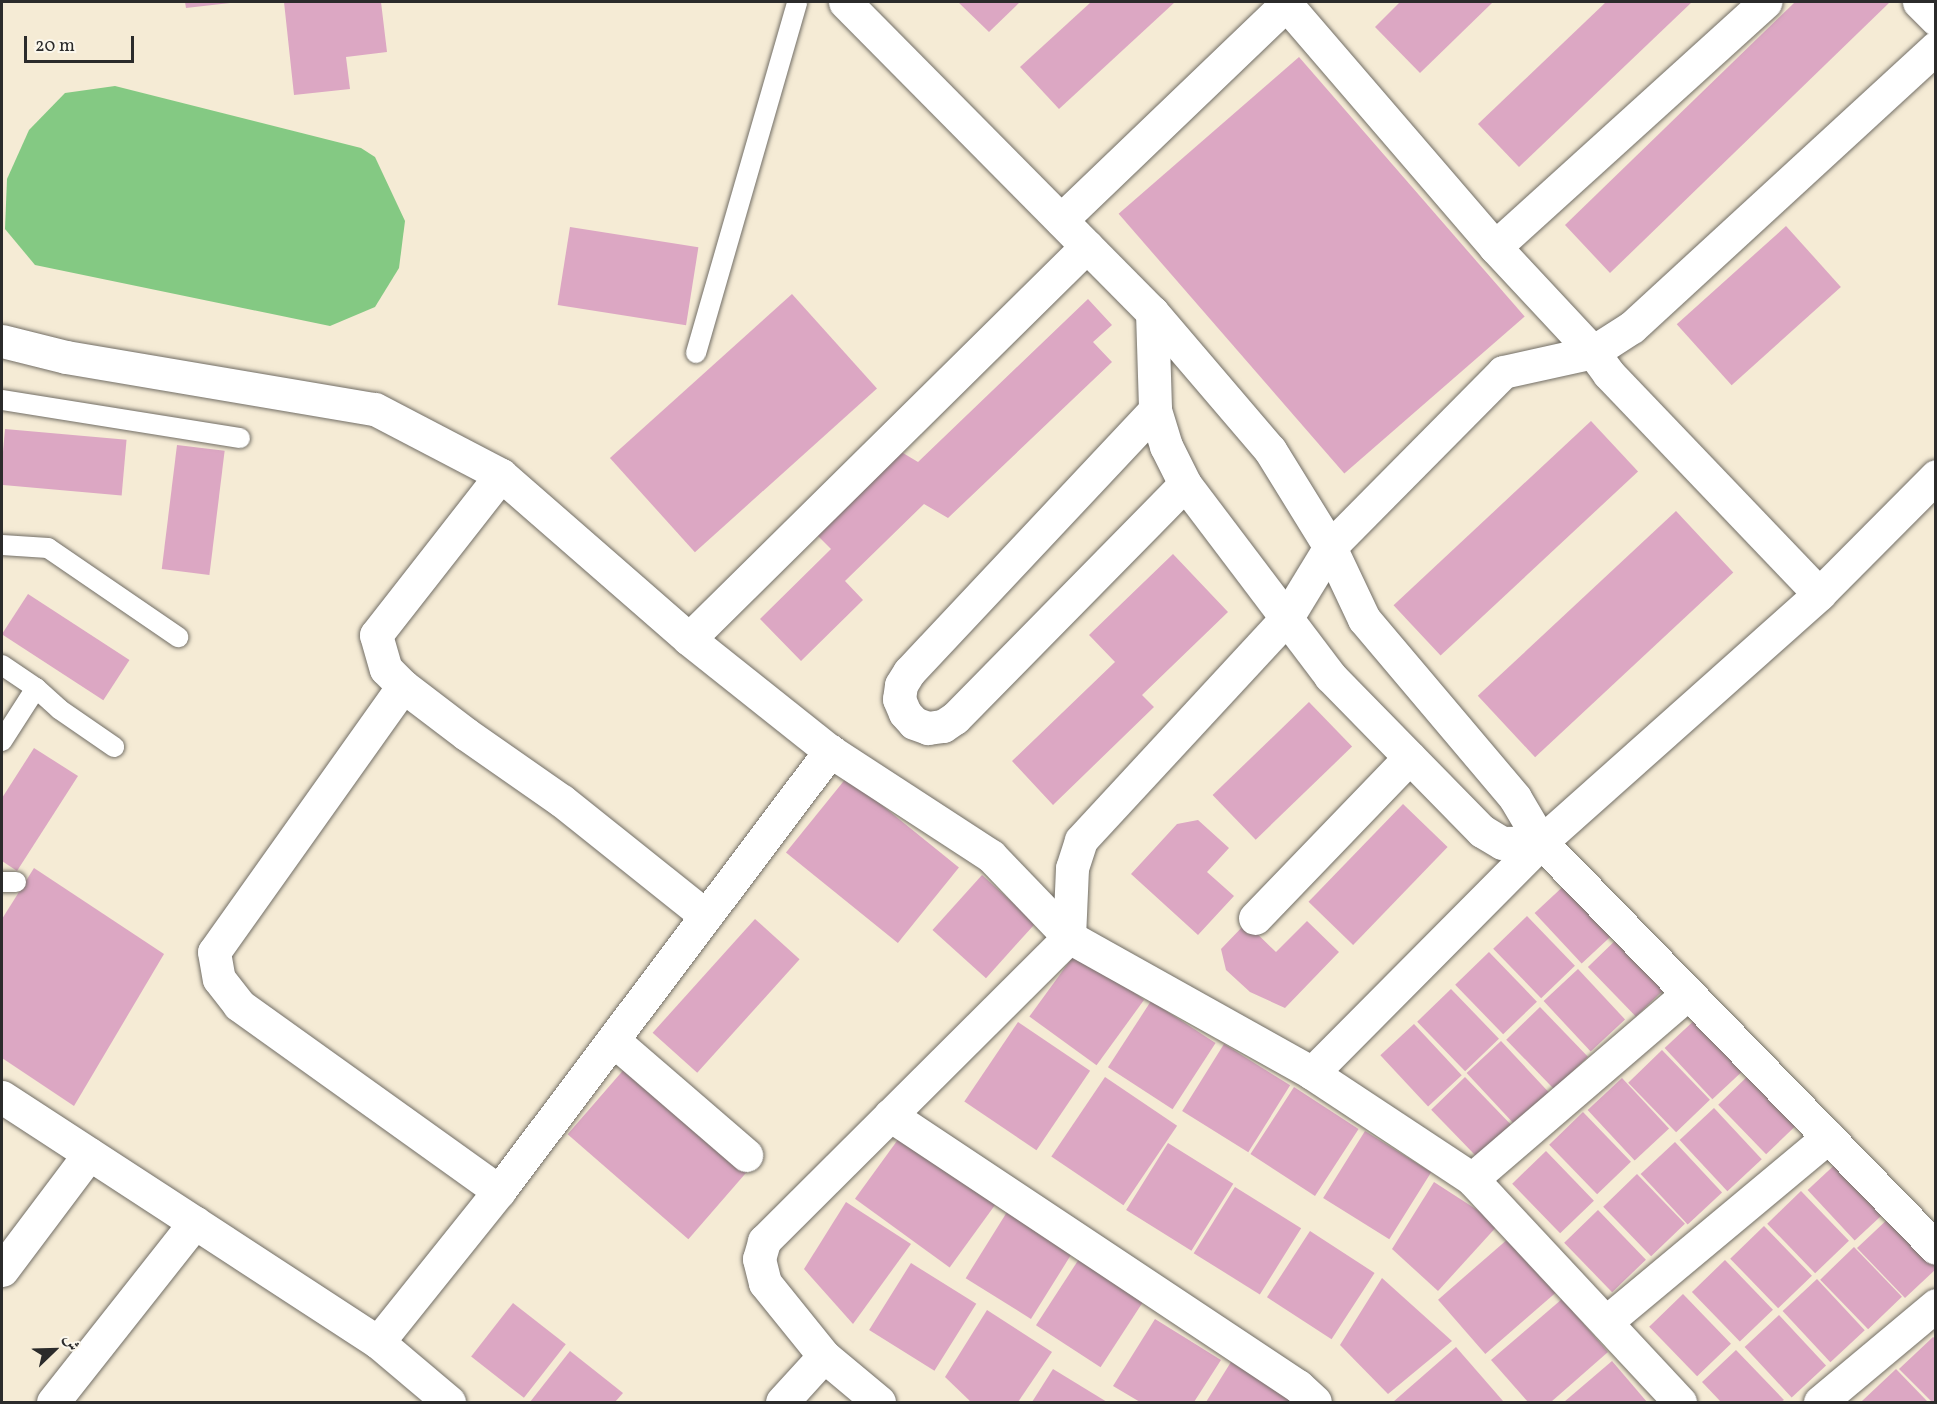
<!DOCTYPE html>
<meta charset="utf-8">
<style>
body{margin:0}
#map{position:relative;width:1937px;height:1404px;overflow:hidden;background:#f5ebd5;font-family:Vollkorn,Amiri,serif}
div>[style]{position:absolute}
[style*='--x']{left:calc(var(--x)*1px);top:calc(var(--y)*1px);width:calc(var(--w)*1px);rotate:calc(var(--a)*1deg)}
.green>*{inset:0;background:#84c983}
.building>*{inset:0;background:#dca7c3;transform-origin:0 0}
.roads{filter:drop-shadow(0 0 2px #726e66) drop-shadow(0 0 2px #726e66)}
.lane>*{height:20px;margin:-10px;padding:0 10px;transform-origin:10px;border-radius:10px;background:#fff}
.street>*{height:33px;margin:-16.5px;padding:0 16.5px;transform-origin:16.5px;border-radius:16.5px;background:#fff}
.secondary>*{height:33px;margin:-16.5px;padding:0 16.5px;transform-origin:16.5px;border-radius:16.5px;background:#fff}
span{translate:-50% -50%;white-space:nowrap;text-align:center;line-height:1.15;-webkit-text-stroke:5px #fbf7ec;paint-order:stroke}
.frame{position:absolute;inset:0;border:3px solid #2b2b2b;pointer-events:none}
.north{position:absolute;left:24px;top:1320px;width:60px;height:60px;-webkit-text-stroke:4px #fbf7ec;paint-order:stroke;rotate:67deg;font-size:16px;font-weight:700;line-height:24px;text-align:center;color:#2b2b2b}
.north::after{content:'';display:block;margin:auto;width:21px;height:27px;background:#2b2b2b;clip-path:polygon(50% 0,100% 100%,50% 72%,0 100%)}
.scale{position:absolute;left:24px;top:36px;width:110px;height:27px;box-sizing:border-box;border:3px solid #2b2b2b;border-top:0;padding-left:8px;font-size:18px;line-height:21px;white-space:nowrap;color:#2b2b2b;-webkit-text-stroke:4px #fbf7ec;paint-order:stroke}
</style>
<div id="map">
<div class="green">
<div style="clip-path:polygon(115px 86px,361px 148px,375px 157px,405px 221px,399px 268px,375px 307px,330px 326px,35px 265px,5px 229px,7px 179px,29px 130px,65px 93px)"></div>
</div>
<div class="building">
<div style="clip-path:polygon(185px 2px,230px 2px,230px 3px,186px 8px)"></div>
<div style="clip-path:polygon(284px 2px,381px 2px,387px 52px,346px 57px,350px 89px,294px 95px)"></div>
<div style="clip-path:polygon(958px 2px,1020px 2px,989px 32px)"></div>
<div style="clip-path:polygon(1091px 2px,1175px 2px,1059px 109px,1020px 67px)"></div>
<div style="clip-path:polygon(1400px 2px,1493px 2px,1420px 73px,1375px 27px)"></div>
<div style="clip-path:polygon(1606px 2px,1692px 2px,1519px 167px,1478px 124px)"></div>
<div style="clip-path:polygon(1795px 2px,1890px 2px,1610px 273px,1565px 225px)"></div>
<div style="left:1299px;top:57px;width:344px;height:239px;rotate:49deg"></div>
<div style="left:1786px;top:226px;width:82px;height:147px;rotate:48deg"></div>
<div style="left:570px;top:227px;width:130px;height:79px;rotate:9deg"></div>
<div style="left:792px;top:294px;width:127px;height:245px;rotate:48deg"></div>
<div style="clip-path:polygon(1088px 299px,1112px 325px,1093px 342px,1112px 362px,948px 518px,924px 504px,845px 581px,863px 600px,801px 661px,760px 619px,831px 549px,814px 532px,898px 450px,918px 462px)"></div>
<div style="left:1591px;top:421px;width:69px;height:270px;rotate:47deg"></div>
<div style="left:5px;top:429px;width:122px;height:56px;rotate:5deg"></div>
<div style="left:177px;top:445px;width:48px;height:125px;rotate:7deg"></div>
<div style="left:1676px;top:511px;width:84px;height:271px;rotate:47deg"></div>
<div style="clip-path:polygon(1173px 554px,1228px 612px,1142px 695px,1154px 707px,1053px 805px,1012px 761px,1115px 662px,1089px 635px)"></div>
<div style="left:28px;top:594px;width:121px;height:48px;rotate:33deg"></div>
<div style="left:1309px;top:702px;width:62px;height:134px;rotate:46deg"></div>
<div style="clip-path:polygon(34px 748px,78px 776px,17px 871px,2px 861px,2px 798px)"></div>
<div style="left:847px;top:777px;width:144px;height:97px;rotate:39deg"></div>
<div style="left:1403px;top:804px;width:62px;height:136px;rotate:44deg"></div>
<div style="clip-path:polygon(1198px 820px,1229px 848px,1207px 872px,1234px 896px,1198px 935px,1131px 874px,1177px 824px)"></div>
<div style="clip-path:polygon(34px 868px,164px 954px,74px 1106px,2px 1058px,2px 919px)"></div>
<div style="left:982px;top:875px;width:72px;height:74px;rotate:42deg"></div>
<div style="left:1569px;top:881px;width:69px;height:47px;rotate:47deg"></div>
<div style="left:1527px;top:916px;width:69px;height:47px;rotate:46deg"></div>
<div style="left:755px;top:919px;width:60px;height:153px;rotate:42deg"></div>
<div style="clip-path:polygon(1307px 921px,1339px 952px,1285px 1008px,1250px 992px,1226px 970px,1221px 949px,1246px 923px,1276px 952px)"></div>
<div style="left:1621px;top:935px;width:69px;height:46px;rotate:46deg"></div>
<div style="left:1077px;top:951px;width:83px;height:81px;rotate:36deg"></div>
<div style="left:1489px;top:952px;width:69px;height:47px;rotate:46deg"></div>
<div style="left:1578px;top:969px;width:69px;height:47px;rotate:47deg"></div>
<div style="left:1451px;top:989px;width:69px;height:47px;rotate:46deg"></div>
<div style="left:1151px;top:1001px;width:77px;height:79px;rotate:33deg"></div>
<div style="left:1540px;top:1007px;width:69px;height:47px;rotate:46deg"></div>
<div style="left:1699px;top:1016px;width:70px;height:47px;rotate:47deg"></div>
<div style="left:1018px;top:1022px;width:87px;height:96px;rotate:34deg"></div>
<div style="left:1414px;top:1024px;width:70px;height:46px;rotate:47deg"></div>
<div style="left:1501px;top:1041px;width:70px;height:47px;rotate:47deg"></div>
<div style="left:1224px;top:1044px;width:78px;height:79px;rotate:32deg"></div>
<div style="left:1662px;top:1050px;width:69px;height:47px;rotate:46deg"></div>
<div style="left:626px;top:1067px;width:160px;height:89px;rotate:41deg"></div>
<div style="left:1752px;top:1072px;width:69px;height:47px;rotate:46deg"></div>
<div style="left:1105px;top:1077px;width:87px;height:96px;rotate:34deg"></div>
<div style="left:1465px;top:1077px;width:69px;height:47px;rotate:46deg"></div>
<div style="left:1622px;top:1078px;width:69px;height:47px;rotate:47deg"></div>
<div style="left:1294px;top:1087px;width:77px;height:80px;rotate:33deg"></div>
<div style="left:1714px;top:1108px;width:70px;height:47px;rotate:47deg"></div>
<div style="left:1583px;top:1112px;width:69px;height:47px;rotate:46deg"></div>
<div style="left:1365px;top:1131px;width:78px;height:79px;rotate:32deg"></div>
<div style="left:902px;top:1134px;width:117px;height:80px;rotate:36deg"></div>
<div style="left:1675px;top:1142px;width:69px;height:47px;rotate:47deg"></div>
<div style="left:1168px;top:1143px;width:77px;height:79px;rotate:32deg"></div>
<div style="left:1546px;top:1151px;width:69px;height:47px;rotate:46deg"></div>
<div style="left:1842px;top:1158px;width:69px;height:47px;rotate:47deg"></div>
<div style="left:1637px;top:1174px;width:69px;height:47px;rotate:46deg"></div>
<div style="clip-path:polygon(1434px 1182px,1499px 1224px,1438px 1291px,1392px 1249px)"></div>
<div style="left:1235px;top:1187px;width:78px;height:78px;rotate:32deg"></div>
<div style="left:1801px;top:1191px;width:69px;height:47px;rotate:46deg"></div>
<div style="clip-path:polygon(846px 1202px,911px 1244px,853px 1324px,804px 1269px)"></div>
<div style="left:1598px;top:1210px;width:69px;height:47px;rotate:46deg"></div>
<div style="left:1007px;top:1212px;width:77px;height:78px;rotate:32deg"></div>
<div style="clip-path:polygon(1891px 1216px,1936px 1262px,1936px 1269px,1905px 1298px,1857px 1248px)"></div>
<div style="left:1764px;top:1226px;width:69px;height:47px;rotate:46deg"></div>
<div style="left:1310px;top:1231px;width:77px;height:79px;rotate:33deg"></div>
<div style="left:1509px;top:1238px;width:72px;height:94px;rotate:49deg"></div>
<div style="left:1854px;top:1247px;width:69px;height:47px;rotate:46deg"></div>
<div style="left:1079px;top:1259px;width:77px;height:79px;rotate:33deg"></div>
<div style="left:1725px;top:1260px;width:69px;height:46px;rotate:46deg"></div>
<div style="left:911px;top:1263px;width:77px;height:79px;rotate:32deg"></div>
<div style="clip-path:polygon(1382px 1278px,1452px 1341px,1388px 1394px,1340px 1345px)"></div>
<div style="left:1817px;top:1279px;width:70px;height:47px;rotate:47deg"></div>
<div style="left:1683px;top:1294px;width:69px;height:47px;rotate:46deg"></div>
<div style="clip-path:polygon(1562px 1299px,1608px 1352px,1551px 1402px,1528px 1402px,1491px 1360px)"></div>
<div style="left:513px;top:1303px;width:67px;height:68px;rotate:38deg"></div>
<div style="clip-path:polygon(987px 1310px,1052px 1352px,1018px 1402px,971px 1402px,945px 1377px)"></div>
<div style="left:1779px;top:1315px;width:69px;height:47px;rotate:47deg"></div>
<div style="clip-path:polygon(1155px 1319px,1221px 1360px,1194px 1402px,1140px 1402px,1113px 1386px)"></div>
<div style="clip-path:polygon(1933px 1337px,1936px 1339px,1936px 1402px,1932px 1402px,1899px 1369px)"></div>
<div style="clip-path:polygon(1456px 1347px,1503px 1401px,1393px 1402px)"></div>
<div style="clip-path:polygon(1736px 1350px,1784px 1400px,1781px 1402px,1721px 1402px,1702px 1382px)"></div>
<div style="clip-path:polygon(570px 1351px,623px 1393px,615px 1402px,530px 1402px)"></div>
<div style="clip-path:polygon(1612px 1361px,1647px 1402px,1564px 1402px)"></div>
<div style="clip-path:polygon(1231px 1362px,1295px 1402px,1206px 1402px)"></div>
<div style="clip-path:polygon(1053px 1369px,1107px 1402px,1032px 1402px)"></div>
<div style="clip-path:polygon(1896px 1369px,1928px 1402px,1864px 1402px,1862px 1401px)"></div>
</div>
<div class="roads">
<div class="lane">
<div style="--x:696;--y:353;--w:365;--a:-73.9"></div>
<div style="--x:2;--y:400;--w:241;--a:9.1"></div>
<div style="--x:2;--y:545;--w:46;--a:3.7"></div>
<div style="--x:48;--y:548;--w:158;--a:34.4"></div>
<div style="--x:2;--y:665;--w:41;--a:34.1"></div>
<div style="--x:2;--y:741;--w:63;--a:-57.3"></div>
<div style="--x:36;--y:688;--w:31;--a:42"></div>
<div style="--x:59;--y:709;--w:67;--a:34.6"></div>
<div style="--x:2;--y:882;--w:14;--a:0"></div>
</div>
<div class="street">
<div style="--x:845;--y:2;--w:436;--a:45.3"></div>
<div style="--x:1152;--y:312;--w:182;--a:49.5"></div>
<div style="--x:1270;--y:450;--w:114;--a:58.3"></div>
<div style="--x:1330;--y:547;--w:80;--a:64.7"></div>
<div style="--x:1364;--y:619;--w:234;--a:49.8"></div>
<div style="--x:1515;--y:798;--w:51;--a:59.4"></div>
<div style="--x:1541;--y:842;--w:566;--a:45.79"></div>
<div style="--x:1919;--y:2;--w:24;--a:45"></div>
<div style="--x:1286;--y:4;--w:321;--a:49.3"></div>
<div style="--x:1495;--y:247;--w:144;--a:47"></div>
<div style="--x:1593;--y:352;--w:27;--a:54"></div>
<div style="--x:1609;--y:374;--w:304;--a:46.3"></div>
<div style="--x:1061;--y:220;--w:315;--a:-43.8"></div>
<div style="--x:1495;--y:247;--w:365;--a:-42.2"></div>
<div style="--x:1152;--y:312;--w:98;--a:88.2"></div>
<div style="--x:1155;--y:410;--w:38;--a:73"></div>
<div style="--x:1166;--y:446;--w:42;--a:63.4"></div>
<div style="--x:1185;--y:484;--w:241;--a:52.9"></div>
<div style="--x:1330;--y:676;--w:217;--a:45.6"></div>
<div style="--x:1482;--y:831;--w:23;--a:31"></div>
<div style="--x:1502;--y:843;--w:39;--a:-1"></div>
<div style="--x:2;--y:341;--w:66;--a:14"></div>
<div style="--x:66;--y:357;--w:313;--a:9.6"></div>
<div style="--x:375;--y:409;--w:142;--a:27.6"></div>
<div style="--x:501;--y:475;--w:249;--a:41.1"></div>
<div style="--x:689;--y:639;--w:180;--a:38.5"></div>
<div style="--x:830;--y:751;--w:192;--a:33.1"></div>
<div style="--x:991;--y:856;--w:112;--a:46.1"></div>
<div style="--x:1069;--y:937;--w:278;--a:29.2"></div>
<div style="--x:1312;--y:1073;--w:192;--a:33.5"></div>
<div style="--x:1472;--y:1179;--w:305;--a:47"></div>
<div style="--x:1155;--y:410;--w:359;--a:133.2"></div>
<div style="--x:909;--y:672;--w:15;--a:122"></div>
<div style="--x:901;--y:685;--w:14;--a:98"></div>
<div style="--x:899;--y:699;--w:15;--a:67"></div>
<div style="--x:905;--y:713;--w:13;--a:48"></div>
<div style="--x:914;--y:723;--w:15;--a:20"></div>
<div style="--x:928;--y:728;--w:15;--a:-8"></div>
<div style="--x:943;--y:726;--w:14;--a:-34"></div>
<div style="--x:955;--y:718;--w:328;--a:-45.5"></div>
<div style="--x:501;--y:475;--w:203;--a:128"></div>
<div style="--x:376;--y:635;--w:35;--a:74"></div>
<div style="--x:386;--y:669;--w:24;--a:45"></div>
<div style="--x:403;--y:686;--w:79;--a:37.3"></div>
<div style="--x:466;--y:734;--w:117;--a:34.9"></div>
<div style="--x:562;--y:801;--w:184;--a:38.6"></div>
<div style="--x:689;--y:639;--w:559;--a:-44.64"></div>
<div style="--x:403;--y:686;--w:326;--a:125.4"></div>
<div style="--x:214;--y:952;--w:27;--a:80"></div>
<div style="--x:219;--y:979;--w:33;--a:52"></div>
<div style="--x:239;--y:1005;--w:320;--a:35.6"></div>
<div style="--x:1255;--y:918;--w:223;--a:-46.1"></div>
<div style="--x:613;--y:1040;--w:176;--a:40.8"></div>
<div style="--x:1312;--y:1073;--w:325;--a:-45.2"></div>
<div style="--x:1541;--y:842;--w:373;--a:-41.7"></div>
<div style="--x:1819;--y:594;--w:166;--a:-45.2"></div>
<div style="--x:890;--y:1115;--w:490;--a:33.6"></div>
<div style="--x:1298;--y:1386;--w:23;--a:43"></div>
<div style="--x:1472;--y:1179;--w:285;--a:-40.7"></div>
<div style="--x:2;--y:1270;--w:145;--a:-53.1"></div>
<div style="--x:1606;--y:1322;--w:289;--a:-39.8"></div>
<div style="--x:378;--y:1342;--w:193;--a:-51.3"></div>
<div style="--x:499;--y:1191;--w:551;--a:-53.05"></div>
<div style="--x:53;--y:1402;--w:229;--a:-51.7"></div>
<div style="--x:782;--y:1402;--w:62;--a:-47.6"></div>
<div style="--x:879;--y:1402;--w:72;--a:-140.1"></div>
<div style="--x:824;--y:1356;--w:94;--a:-128.9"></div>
<div style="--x:765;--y:1283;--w:25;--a:-104"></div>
<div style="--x:759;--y:1259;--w:19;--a:-74"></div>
<div style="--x:764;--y:1241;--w:431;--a:-44.9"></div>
<div style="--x:1069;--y:937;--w:69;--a:-87.5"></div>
<div style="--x:1072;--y:868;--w:29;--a:-72"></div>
<div style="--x:1081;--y:840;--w:301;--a:-47.2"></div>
<div style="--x:1286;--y:619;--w:84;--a:-58.6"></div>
<div style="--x:1330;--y:547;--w:246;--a:-45.3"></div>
<div style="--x:1503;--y:372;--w:92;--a:-12.5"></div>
<div style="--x:1593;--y:352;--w:46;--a:-32.7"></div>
<div style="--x:1632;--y:327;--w:413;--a:-42.6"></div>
<div style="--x:1820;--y:1402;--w:151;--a:-39.9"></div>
</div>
<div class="secondary">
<div style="--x:2;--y:1097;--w:449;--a:33.1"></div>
<div style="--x:378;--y:1342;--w:93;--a:40.2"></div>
</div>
</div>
<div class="frame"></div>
<div class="north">ش</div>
<div class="scale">20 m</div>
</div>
